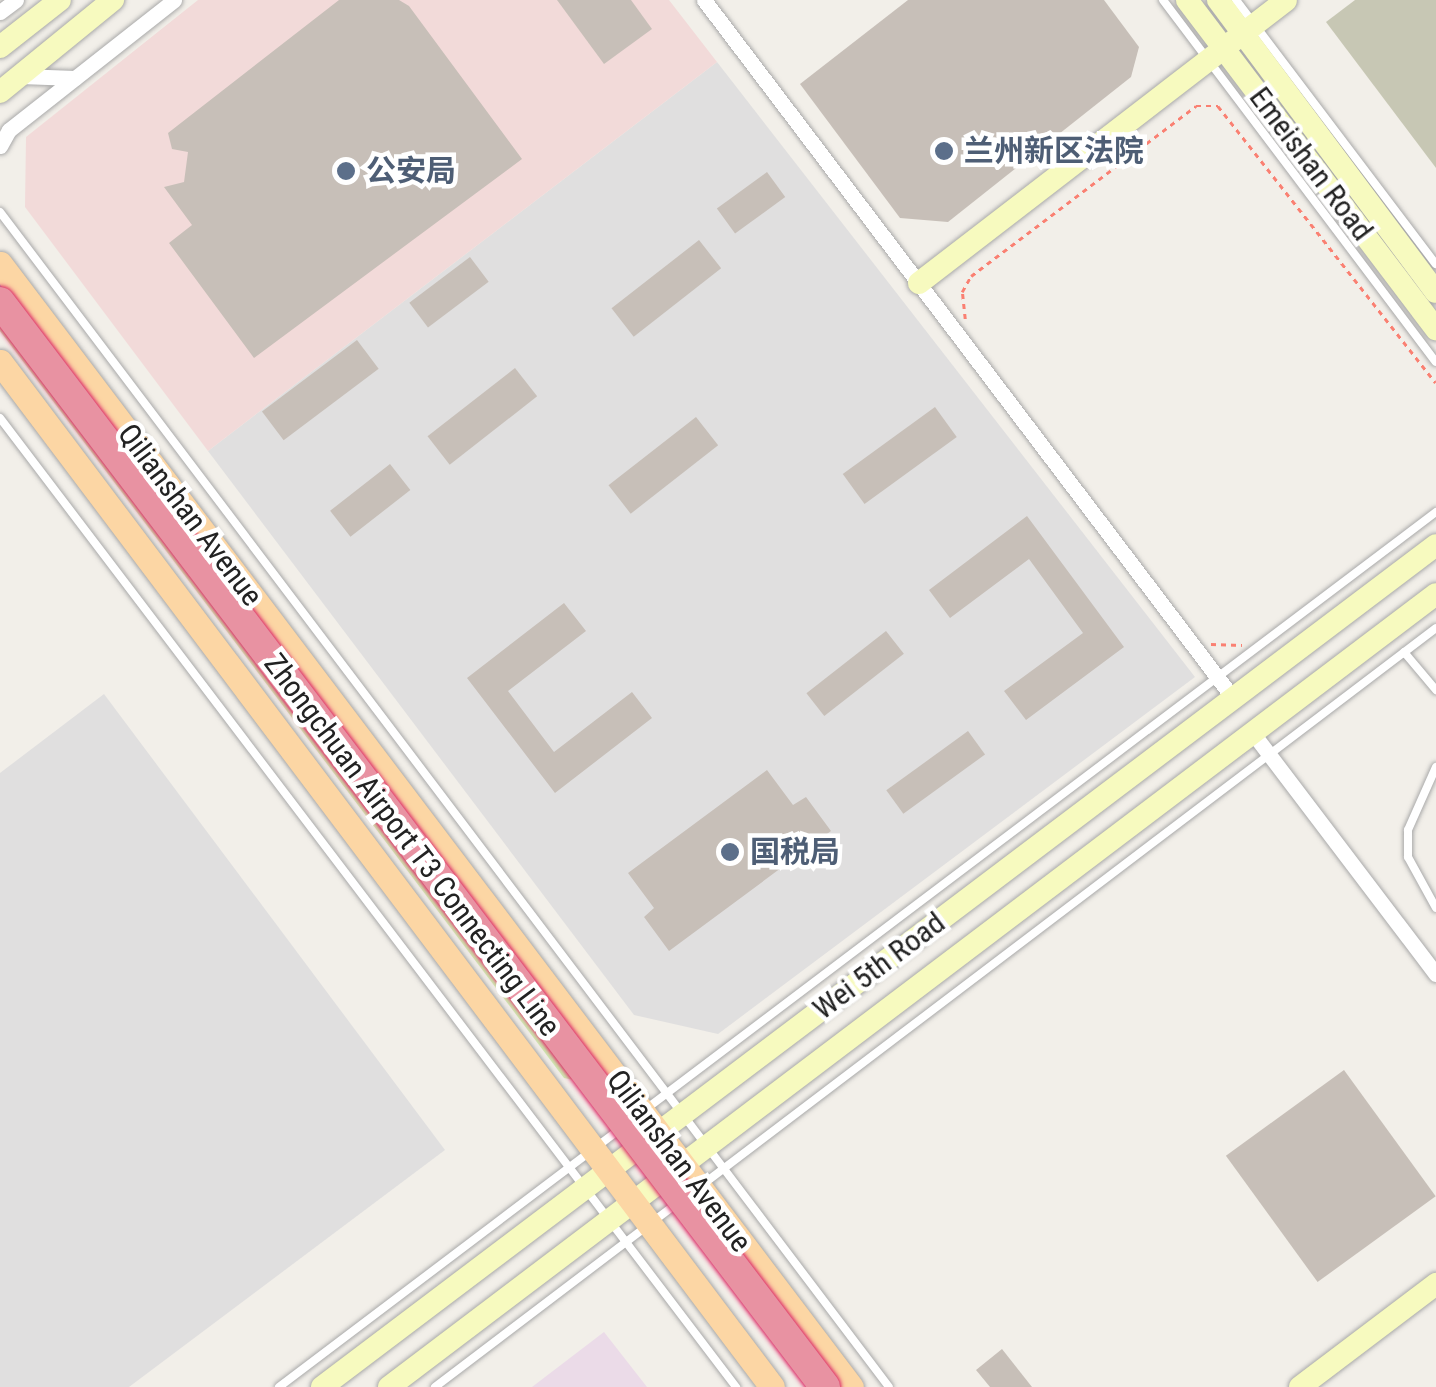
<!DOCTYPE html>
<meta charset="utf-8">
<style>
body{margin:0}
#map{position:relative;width:1436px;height:1387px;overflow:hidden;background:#f2efe9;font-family:"Roboto Condensed","Noto Sans SC",sans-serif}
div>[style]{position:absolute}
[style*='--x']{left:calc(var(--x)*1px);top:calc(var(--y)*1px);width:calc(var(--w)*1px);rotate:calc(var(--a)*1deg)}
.residential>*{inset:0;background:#e0dfdf}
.commercial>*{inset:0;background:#f2dad9}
.industrial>*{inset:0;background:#ebdbe8}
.construction>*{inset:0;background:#c7c7b4}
.grass>*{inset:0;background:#cdebb0}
.building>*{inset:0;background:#c7bfb8;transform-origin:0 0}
.path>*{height:2.5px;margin-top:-1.25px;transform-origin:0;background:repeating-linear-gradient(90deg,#fa8072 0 5px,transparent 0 10px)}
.roads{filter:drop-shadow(0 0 2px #a9a9a9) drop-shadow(0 0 2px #a9a9a9)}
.lane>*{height:8px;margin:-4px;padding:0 4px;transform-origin:4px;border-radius:4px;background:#fff}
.street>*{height:15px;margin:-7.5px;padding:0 7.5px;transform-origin:7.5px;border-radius:7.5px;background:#fff}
.secondary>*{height:22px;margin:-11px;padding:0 11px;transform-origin:11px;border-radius:11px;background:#f7fabf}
.primary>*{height:25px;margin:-12.5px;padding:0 12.5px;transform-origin:12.5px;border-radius:12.5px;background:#fcd6a4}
.bridges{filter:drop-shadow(0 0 2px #dc2a67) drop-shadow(0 0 2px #dc2a67)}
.highway-bridge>*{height:30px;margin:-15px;padding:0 15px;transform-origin:15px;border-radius:15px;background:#e892a2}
.dots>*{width:28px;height:28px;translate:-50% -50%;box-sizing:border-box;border:5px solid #fff;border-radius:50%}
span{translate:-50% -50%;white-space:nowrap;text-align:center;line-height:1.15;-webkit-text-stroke:9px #fff;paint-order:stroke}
.service-label{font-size:30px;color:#4e5e75;font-weight:700}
.left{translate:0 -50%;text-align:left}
.street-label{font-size:30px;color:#222}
</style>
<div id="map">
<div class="residential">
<div style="clip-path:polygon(717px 62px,1195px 677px,718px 1034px,634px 1015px,208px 451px)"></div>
<div style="clip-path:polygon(104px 694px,445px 1150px,129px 1387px,0 1387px,0 773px)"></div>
</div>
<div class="commercial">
<div style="clip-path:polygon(198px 0,669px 0,717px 62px,208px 451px,25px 207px,26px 137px)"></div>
</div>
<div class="industrial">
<div style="clip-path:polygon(604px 1332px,647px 1387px,532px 1387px)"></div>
</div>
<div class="construction">
<div style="clip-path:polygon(1355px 0,1436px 0,1436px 168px,1326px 22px)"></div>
</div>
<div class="grass">
<div style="clip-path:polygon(0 292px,574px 1080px,564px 1078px,0 331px)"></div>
</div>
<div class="building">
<div style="clip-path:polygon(339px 0,399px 0,409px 6px,522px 159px,254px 358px,169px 243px,192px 225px,164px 187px,184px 182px,188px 152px,172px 149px,168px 133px)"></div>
<div style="clip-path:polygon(557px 0,631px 0,652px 29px,604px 64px)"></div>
<div style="clip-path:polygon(908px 0,1104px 0,1139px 47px,1131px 77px,948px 222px,900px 218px,800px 84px)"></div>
<div style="left:767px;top:172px;width:31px;height:62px;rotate:54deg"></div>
<div style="left:699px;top:240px;width:36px;height:111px;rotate:52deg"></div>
<div style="left:470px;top:257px;width:31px;height:76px;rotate:53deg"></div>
<div style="left:357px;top:340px;width:36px;height:119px;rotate:53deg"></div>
<div style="left:515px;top:368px;width:36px;height:111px;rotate:52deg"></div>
<div style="left:935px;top:407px;width:37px;height:114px;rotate:54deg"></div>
<div style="left:696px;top:417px;width:36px;height:111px;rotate:52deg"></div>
<div style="left:390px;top:464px;width:33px;height:76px;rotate:52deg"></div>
<div style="clip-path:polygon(1027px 516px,1124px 647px,1026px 720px,1004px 691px,1083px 633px,1029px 559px,950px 618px,929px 590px)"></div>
<div style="clip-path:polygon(564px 603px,586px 631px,508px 691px,554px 752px,632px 692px,652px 718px,555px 793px,467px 678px)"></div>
<div style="left:886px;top:631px;width:29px;height:101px;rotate:52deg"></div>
<div style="left:968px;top:731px;width:29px;height:101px;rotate:54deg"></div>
<div style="clip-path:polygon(767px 770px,793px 805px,806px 797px,831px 831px,669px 951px,644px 917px,654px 908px,628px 873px)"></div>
<div style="left:1344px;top:1070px;width:156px;height:146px;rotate:54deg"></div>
<div style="clip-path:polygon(1002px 1349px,1032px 1387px,990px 1387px,976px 1370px)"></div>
</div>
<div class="path">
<div style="--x:965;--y:319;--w:27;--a:-96"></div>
<div style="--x:962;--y:292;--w:18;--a:-61"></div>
<div style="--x:971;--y:276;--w:282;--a:-37.1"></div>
<div style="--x:1196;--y:106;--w:22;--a:0"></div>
<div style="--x:1218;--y:106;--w:352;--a:51.8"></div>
<div style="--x:1211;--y:644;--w:31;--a:2"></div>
</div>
<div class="roads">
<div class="lane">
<div style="--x:1163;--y:0;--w:453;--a:53"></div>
<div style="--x:1236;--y:0;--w:331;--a:52.9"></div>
<div style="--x:0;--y:212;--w:1473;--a:52.89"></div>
<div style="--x:0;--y:418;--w:1217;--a:52.78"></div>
<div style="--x:1404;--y:652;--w:50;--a:49.9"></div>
<div style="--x:1436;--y:767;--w:69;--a:114"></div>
<div style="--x:1408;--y:830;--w:27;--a:90"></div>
<div style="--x:1408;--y:857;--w:58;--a:61.2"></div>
<div style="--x:646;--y:1109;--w:990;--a:-37.08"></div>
<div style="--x:702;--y:1185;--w:921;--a:-37.19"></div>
<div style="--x:279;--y:1387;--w:426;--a:-37.1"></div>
<div style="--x:435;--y:1387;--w:306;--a:-37.2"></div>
</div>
<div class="street">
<div style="--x:704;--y:0;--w:876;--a:52.84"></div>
<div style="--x:0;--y:12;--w:20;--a:-37"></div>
<div style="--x:20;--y:76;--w:55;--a:2.1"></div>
<div style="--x:0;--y:146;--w:18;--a:-61"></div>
<div style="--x:9;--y:130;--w:210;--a:-38.2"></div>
<div style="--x:1252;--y:732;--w:304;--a:52.8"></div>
</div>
<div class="secondary">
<div style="--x:1187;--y:0;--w:413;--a:52.9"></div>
<div style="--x:1218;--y:0;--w:364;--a:53.3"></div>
<div style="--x:0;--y:47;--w:76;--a:-38.1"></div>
<div style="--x:0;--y:92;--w:146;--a:-39.2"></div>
<div style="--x:919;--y:283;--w:463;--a:-37.6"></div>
<div style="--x:322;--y:1387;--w:1396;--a:-37.08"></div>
<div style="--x:389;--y:1387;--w:1313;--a:-37.14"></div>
<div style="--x:1300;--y:1387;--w:171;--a:-37.1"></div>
</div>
<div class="primary">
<div style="--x:0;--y:264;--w:1409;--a:52.85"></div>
<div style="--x:0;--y:362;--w:1283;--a:53.01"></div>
</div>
</div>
<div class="bridges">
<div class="highway-bridge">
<div style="--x:0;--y:302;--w:1363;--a:52.75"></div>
</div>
</div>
<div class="dots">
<div style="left:944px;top:151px;background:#5c6f8a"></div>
<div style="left:346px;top:171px;background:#5c6f8a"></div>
<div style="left:730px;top:852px;background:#5c6f8a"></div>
</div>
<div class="service-label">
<span class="left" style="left:964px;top:151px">兰州新区法院</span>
<span class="left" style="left:366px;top:171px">公安局</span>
<span class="left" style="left:750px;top:852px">国税局</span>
</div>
<div class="street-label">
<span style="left:1311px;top:164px;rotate:53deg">Emeishan Road</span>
<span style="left:190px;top:515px;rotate:53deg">Qilianshan Avenue</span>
<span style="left:412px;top:845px;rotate:53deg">Zhongchuan Airport T3 Connecting Line</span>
<span style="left:879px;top:966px;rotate:-37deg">Wei 5th Road</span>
<span style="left:679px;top:1161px;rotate:53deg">Qilianshan Avenue</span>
</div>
</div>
